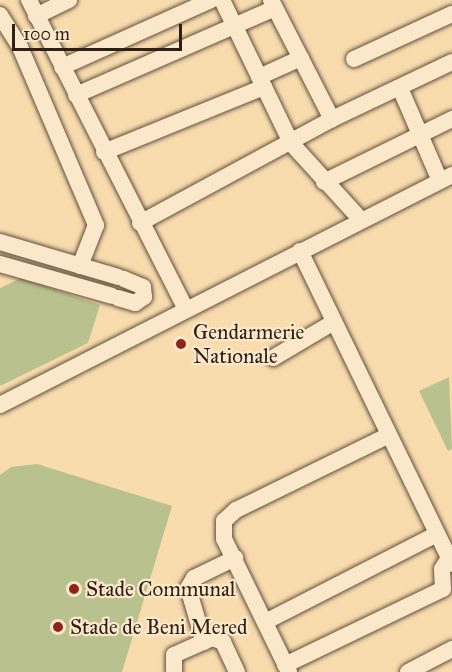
<!DOCTYPE html>
<style>
body{margin:0}
#map{position:relative;width:452px;height:672px;overflow:hidden;background:#f9dcae;font-family:"IM FELL Great Primer",serif}
div>[style]{position:absolute}
[style*='--x']{left:calc(var(--x)*1px);top:calc(var(--y)*1px);width:calc(var(--w)*1px);rotate:calc(var(--a)*1deg)}
.green>*{inset:0;background:#b9c28e}
.roads{filter:drop-shadow(0 0 2px #624f3d) drop-shadow(0 0 2px #624f3d)}
.minor>*{height:16px;margin:-8px;padding:0 8px;transform-origin:8px;border-radius:8px;background:#fbe8ca}
.dots>*{width:16px;height:16px;translate:-50% -50%;box-sizing:border-box;border:3px solid #fbe8ca;border-radius:50%}
span{translate:-50% -50%;white-space:nowrap;text-align:center;line-height:1.15;-webkit-text-stroke:4.5px #fbe8ca;paint-order:stroke}
.poi-label{font-size:21px;color:#2f2017}
.left{translate:0 -50%;text-align:left}
.scale{position:absolute;left:12px;top:24px;width:170px;height:27px;box-sizing:border-box;border:3px solid #2f2017;border-top:0;padding-left:8px;font-size:18px;line-height:21px;white-space:nowrap;color:#2f2017;-webkit-text-stroke:4px #fbe8ca;paint-order:stroke}
</style>
<div id="map">
<div class="green">
<div style="clip-path:polygon(21px 278px,100px 305px,88px 343px,0 386px,0 288px)"></div>
<div style="clip-path:polygon(449px 377px,452px 449px,448px 451px,419px 391px)"></div>
<div style="clip-path:polygon(37px 464px,172px 506px,122px 672px,0 672px,0 475px,11px 467px)"></div>
</div>
<div class="roads">
<div class="minor">
<div style="--x:29;--y:0;--w:347;--a:63.1"></div>
<div style="--x:222;--y:0;--w:159;--a:64.2"></div>
<div style="--x:291;--y:143;--w:104;--a:47.7"></div>
<div style="--x:271;--y:0;--w:134;--a:62.9"></div>
<div style="--x:0;--y:15;--w:38;--a:58"></div>
<div style="--x:20;--y:47;--w:194;--a:66.9"></div>
<div style="--x:96;--y:225;--w:44;--a:111.3"></div>
<div style="--x:36;--y:16;--w:37;--a:-26"></div>
<div style="--x:354;--y:59;--w:108;--a:-24.7"></div>
<div style="--x:62;--y:67;--w:163;--a:-24.2"></div>
<div style="--x:259;--y:77;--w:46;--a:-24.3"></div>
<div style="--x:400;--y:88;--w:101;--a:66.7"></div>
<div style="--x:76;--y:95;--w:217;--a:-23.6"></div>
<div style="--x:104;--y:152;--w:173;--a:-22.1"></div>
<div style="--x:324;--y:182;--w:143;--a:-26.2"></div>
<div style="--x:140;--y:223;--w:218;--a:-28.4"></div>
<div style="--x:332;--y:119;--w:133;--a:-25.4"></div>
<div style="--x:0;--y:242;--w:123;--a:16.5"></div>
<div style="--x:300;--y:251;--w:348;--a:64.1"></div>
<div style="--x:0;--y:264;--w:116;--a:15.9"></div>
<div style="--x:118;--y:298;--w:18;--a:16"></div>
<div style="--x:135;--y:303;--w:11;--a:-34"></div>
<div style="--x:144;--y:297;--w:10;--a:-96"></div>
<div style="--x:143;--y:287;--w:21;--a:-157"></div>
<div style="--x:273;--y:358;--w:71;--a:-30.5"></div>
<div style="--x:0;--y:405;--w:507;--a:-26.97"></div>
<div style="--x:265;--y:622;--w:193;--a:-27.1"></div>
<div style="--x:204;--y:642;--w:56;--a:-106.5"></div>
<div style="--x:188;--y:588;--w:12;--a:-59"></div>
<div style="--x:194;--y:578;--w:46;--a:-26"></div>
<div style="--x:285;--y:665;--w:175;--a:-25.7"></div>
<div style="--x:443;--y:589;--w:20;--a:-93"></div>
<div style="--x:442;--y:569;--w:13;--a:-58"></div>
<div style="--x:174;--y:672;--w:17;--a:-90"></div>
<div style="--x:174;--y:655;--w:42;--a:-24.1"></div>
<div style="--x:212;--y:638;--w:12;--a:20"></div>
<div style="--x:223;--y:642;--w:33;--a:65"></div>
<div style="--x:289;--y:672;--w:148;--a:-116"></div>
<div style="--x:224;--y:539;--w:18;--a:-90"></div>
<div style="--x:224;--y:521;--w:16;--a:-43"></div>
<div style="--x:236;--y:510;--w:170;--a:-26.1"></div>
<div style="--x:408;--y:672;--w:50;--a:-27.6"></div>
</div>
</div>
<div class="dots">
<div style="left:181px;top:344px;background:#8f2418"></div>
<div style="left:74px;top:589px;background:#8f2418"></div>
<div style="left:58px;top:627px;background:#8f2418"></div>
</div>
<div class="poi-label">
<span class="left" style="left:193px;top:344px">Gendarmerie<br>Nationale</span>
<span class="left" style="left:86px;top:589px">Stade Communal</span>
<span class="left" style="left:70px;top:627px">Stade de Beni Mered</span>
</div>
<div class="scale">100 m</div>
</div>
